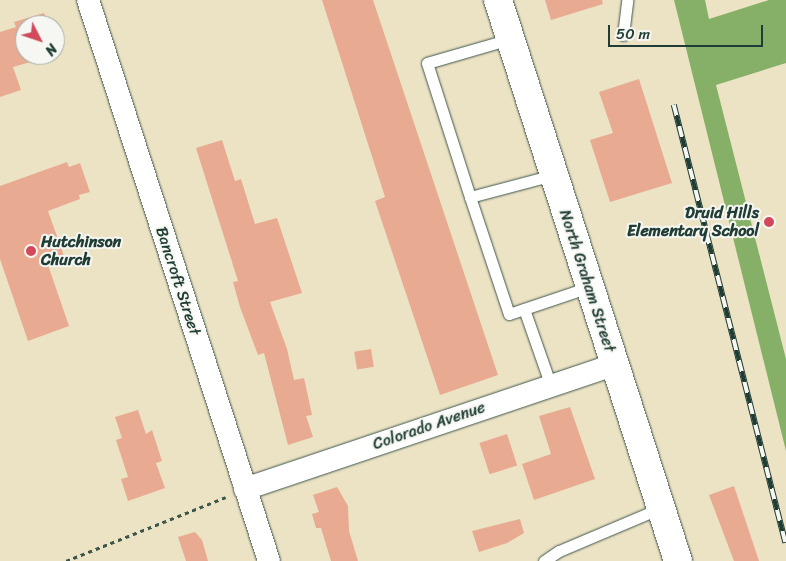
<!DOCTYPE html>
<style>
body{margin:0}
#map{position:relative;width:786px;height:561px;overflow:hidden;background:#ece3c5;font-family:Sriracha,sans-serif}
div>[style]{position:absolute}
[style*='--x']{left:calc(var(--x)*1px);top:calc(var(--y)*1px);width:calc(var(--w)*1px);rotate:calc(var(--a)*1deg)}
.forest>*{inset:0;background:#86b067}
.building>*{inset:0;background:#e8aa91;transform-origin:0 0}
.path>*{height:3px;margin-top:-1.5px;transform-origin:0;background:repeating-linear-gradient(90deg,#3e564a 0 4px,transparent 0 8px)}
.roads{filter:drop-shadow(0 0 1px #3e564a) drop-shadow(0 0 1px #3e564a)}
.service>*{height:11px;margin:-5.5px;padding:0 5.5px;transform-origin:5.5px;border-radius:5.5px;background:#fff}
.minor>*{height:22px;margin:-11px;padding:0 11px;transform-origin:11px;border-radius:11px;background:#fff}
.secondary>*{height:28px;margin:-14px;padding:0 14px;transform-origin:14px;border-radius:14px;background:#fff}
.rail>*{height:5.5px;margin-top:-2.75px;transform-origin:0;background:repeating-linear-gradient(90deg,#f6f6f2 0 11px,#1f3d34 0 22px);box-sizing:border-box;border-block:1px solid #1f3d34}
.dots>*{width:14px;height:14px;translate:-50% -50%;box-sizing:border-box;border:2px solid #f6f6f2;border-radius:50%}
span{translate:-50% -50%;white-space:nowrap;text-align:center;line-height:1.15;-webkit-text-stroke:4px #f6f6f2;paint-order:stroke}
.poi-label{font-size:16px;color:#1f3d34;font-weight:700}
.right{translate:-100% -50%;text-align:right}
.left{translate:0 -50%;text-align:left}
.street-label{font-size:16px;color:#1f3d34}
.north{position:absolute;left:15px;top:15px;width:50px;height:50px;box-sizing:border-box;background:#f6f6f2;border:1px solid #a0aca6;border-radius:50%;rotate:131deg;font-size:14px;font-weight:700;line-height:20px;text-align:center;color:#1f3d34}
.north::after{content:'';display:block;margin:auto;width:18px;height:22px;background:#d1495b;clip-path:polygon(50% 0,100% 100%,50% 72%,0 100%)}
.scale{position:absolute;left:608px;top:25px;width:155px;height:22px;box-sizing:border-box;border:2px solid #1f3d34;border-top:0;padding-left:6px;font-size:15px;line-height:18px;white-space:nowrap;color:#1f3d34;-webkit-text-stroke:4px #f6f6f2;paint-order:stroke}
</style>
<div id="map">
<div class="forest">
<div style="clip-path:polygon(674px 0,705px 0,709px 19px,769px 0,786px 0,786px 63px,716px 85px,786px 359px,786px 451px)"></div>
</div>
<div class="building">
<div style="clip-path:polygon(322px 0,373px 0,498px 375px,440px 395px,375px 201px,385px 197px)"></div>
<div style="clip-path:polygon(545px 0,602px 0,603px 4px,551px 20px)"></div>
<div style="clip-path:polygon(44px 13px,48px 25px,25px 25px,25px 55px,48px 57px,13px 67px,21px 90px,0 97px,0 32px,16px 27px,14px 22px)"></div>
<div style="clip-path:polygon(639px 79px,672px 183px,610px 202px,590px 140px,613px 133px,599px 92px)"></div>
<div style="clip-path:polygon(222px 140px,235px 181px,241px 179px,255px 224px,277px 218px,302px 293px,270px 302px,287px 349px,294px 380px,304px 378px,312px 415px,306px 416px,313px 437px,288px 445px,264px 353px,258px 355px,240px 307px,233px 282px,238px 281px,196px 148px)"></div>
<div style="clip-path:polygon(67px 162px,69px 167px,80px 163px,90px 192px,79px 195px,80px 199px,48px 211px,65px 259px,48px 265px,69px 326px,28px 341px,0 259px,0 186px)"></div>
<div style="left:371px;top:349px;width:18px;height:17px;rotate:81deg"></div>
<div style="clip-path:polygon(570px 407px,595px 479px,534px 500px,522px 464px,551px 454px,539px 416px)"></div>
<div style="clip-path:polygon(138px 410px,146px 434px,152px 430px,162px 461px,156px 463px,165px 488px,128px 501px,121px 479px,128px 477px,116px 440px,122px 438px,115px 417px)"></div>
<div style="left:507px;top:434px;width:33px;height:29px;rotate:72deg"></div>
<div style="clip-path:polygon(734px 486px,759px 561px,734px 561px,709px 495px)"></div>
<div style="clip-path:polygon(337px 487px,348px 506px,349px 531px,358px 561px,331px 561px,321px 528px,316px 528px,312px 514px,319px 512px,313px 495px)"></div>
<div style="clip-path:polygon(520px 519px,524px 533px,507px 543px,479px 552px,472px 531px)"></div>
<div style="clip-path:polygon(195px 532px,202px 540px,208px 561px,186px 561px,178px 537px)"></div>
</div>
<div class="path">
<div style="--x:66;--y:561;--w:172;--a:-21.8"></div>
</div>
<div class="roads">
<div class="service">
<div style="--x:623;--y:35;--w:35;--a:-83"></div>
<div style="--x:510;--y:39;--w:86;--a:163.9"></div>
<div style="--x:427;--y:63;--w:141;--a:72.2"></div>
<div style="--x:470;--y:197;--w:86;--a:-14.8"></div>
<div style="--x:470;--y:197;--w:123;--a:71.6"></div>
<div style="--x:509;--y:314;--w:84;--a:-18.6"></div>
<div style="--x:524;--y:309;--w:82;--a:70.7"></div>
<div style="--x:544;--y:561;--w:18;--a:-34"></div>
<div style="--x:559;--y:551;--w:111;--a:-22.9"></div>
</div>
<div class="minor">
<div style="--x:88;--y:0;--w:589;--a:72.12"></div>
<div style="--x:245;--y:489;--w:389;--a:-18.6"></div>
</div>
<div class="secondary">
<div style="--x:498;--y:0;--w:589;--a:72.21"></div>
</div>
</div>
<div class="rail">
<div style="--x:674;--y:105;--w:452;--a:75.7"></div>
</div>
<div class="dots">
<div style="left:769px;top:222px;background:#d1495b"></div>
<div style="left:31px;top:251px;background:#d1495b"></div>
</div>
<div class="poi-label">
<span class="right" style="left:759px;top:222px">Druid Hills<br>Elementary School</span>
<span class="left" style="left:41px;top:251px">Hutchinson<br>Church</span>
</div>
<div class="street-label">
<span style="left:178px;top:281px;rotate:72deg">Bancroft Street</span>
<span style="left:587px;top:281px;rotate:72deg">North Graham Street</span>
<span style="left:429px;top:426px;rotate:-19deg">Colorado Avenue</span>
</div>
<div class="north">N</div>
<div class="scale">50 m</div>
</div>
